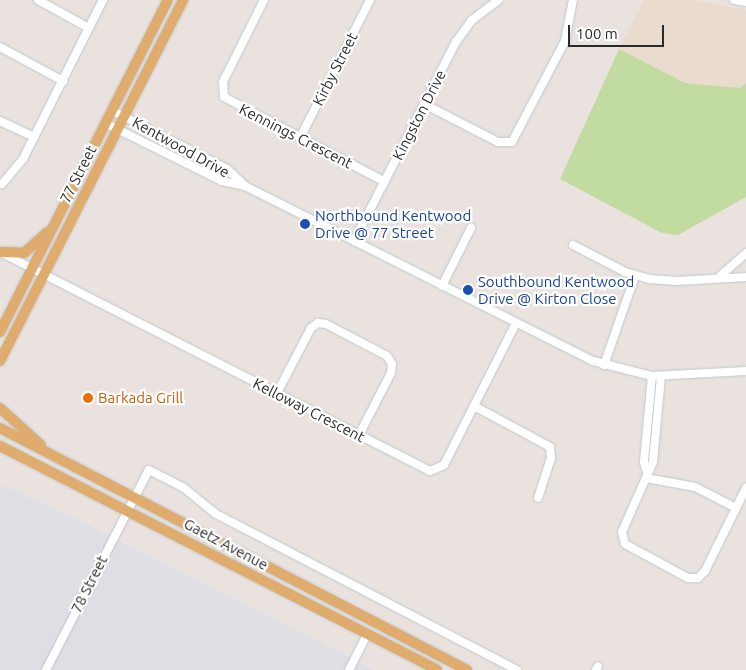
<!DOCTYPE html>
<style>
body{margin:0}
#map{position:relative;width:746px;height:670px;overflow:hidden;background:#eae2de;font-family:Ubuntu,sans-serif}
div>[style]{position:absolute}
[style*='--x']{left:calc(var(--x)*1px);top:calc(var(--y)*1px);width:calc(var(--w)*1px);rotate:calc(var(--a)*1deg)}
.industrial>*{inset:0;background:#dedee4}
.education>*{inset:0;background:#eadbcf}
.green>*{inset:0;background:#c1dba1}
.roads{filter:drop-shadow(0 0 1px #c2c8cf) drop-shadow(0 0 1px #c2c8cf)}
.minor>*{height:8px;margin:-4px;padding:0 4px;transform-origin:4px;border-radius:4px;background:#fff}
.major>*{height:10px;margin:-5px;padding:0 5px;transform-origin:5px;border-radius:5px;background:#e0ac6d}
.dots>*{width:14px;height:14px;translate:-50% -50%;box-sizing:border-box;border:2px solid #fff;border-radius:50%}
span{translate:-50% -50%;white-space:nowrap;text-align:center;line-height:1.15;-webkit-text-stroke:4.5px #fff;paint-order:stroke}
.street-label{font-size:15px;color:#2a2a2a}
.transit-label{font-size:15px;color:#164399}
.left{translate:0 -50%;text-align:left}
.food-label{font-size:15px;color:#c56008}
.scale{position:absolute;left:568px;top:25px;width:96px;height:22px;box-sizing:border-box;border:2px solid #2a2a2a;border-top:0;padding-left:6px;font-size:15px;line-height:18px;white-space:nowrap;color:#2a2a2a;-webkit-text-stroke:4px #fff;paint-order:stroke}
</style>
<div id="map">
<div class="industrial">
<div style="clip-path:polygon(0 484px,74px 518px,374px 670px,0 670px)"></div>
</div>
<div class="education">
<div style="clip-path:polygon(644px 0,694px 0,746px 10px,746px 83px,740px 88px,685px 83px,619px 49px)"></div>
</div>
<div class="green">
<div style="clip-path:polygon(619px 49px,685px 83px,740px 88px,746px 83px,746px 197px,678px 235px,662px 233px,560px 179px)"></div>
</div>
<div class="roads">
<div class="minor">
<div style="--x:38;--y:0;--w:58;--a:28.8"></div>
<div style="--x:264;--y:0;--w:92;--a:116.6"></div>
<div style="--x:223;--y:82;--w:15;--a:86"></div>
<div style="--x:224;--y:97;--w:182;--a:27.8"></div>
<div style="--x:734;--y:0;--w:12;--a:9"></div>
<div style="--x:0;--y:47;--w:72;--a:28.4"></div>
<div style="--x:424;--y:104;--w:83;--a:27.2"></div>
<div style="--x:498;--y:142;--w:14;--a:0"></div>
<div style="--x:512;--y:142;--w:114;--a:-62.3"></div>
<div style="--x:565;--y:41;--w:42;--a:-79"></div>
<div style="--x:113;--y:111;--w:128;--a:27"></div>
<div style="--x:227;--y:169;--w:23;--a:43"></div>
<div style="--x:0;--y:121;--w:38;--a:25"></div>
<div style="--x:107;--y:124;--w:128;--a:26.4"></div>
<div style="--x:222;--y:181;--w:24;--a:12"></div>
<div style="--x:245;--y:186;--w:390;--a:26.7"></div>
<div style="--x:593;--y:361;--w:61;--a:14.3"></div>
<div style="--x:652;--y:376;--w:94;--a:-3"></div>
<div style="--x:300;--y:138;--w:155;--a:-63.1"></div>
<div style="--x:2;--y:184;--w:33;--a:-50"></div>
<div style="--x:23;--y:159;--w:178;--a:-63.3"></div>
<div style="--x:354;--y:241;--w:224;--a:-62.9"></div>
<div style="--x:456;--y:42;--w:27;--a:-54"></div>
<div style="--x:472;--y:20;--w:34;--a:-37"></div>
<div style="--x:573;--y:245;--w:59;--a:27.4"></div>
<div style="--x:625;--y:272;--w:25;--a:16"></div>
<div style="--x:649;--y:279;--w:28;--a:4"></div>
<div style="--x:677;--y:281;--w:69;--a:-3.3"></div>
<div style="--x:2;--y:253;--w:480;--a:27"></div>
<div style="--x:430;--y:471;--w:15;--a:-23"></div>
<div style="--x:444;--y:465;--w:159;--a:-63.1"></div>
<div style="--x:720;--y:276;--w:35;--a:-41"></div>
<div style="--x:442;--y:286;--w:65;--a:-63.4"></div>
<div style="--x:604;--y:365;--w:94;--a:-70.8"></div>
<div style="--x:661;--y:376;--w:86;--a:95.3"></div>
<div style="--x:653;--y:462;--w:77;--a:113.9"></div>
<div style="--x:622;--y:532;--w:12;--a:76"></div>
<div style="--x:625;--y:544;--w:72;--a:28.4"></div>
<div style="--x:688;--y:578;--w:10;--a:0"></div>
<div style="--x:698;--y:578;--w:10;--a:-45"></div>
<div style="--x:705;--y:571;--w:93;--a:-63.7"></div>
<div style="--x:277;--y:393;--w:73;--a:-62.4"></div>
<div style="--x:311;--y:328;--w:9;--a:-36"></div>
<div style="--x:318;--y:323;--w:8;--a:7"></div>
<div style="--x:326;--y:324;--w:69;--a:27.7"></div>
<div style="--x:387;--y:356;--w:9;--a:58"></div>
<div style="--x:392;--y:364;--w:9;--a:96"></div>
<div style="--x:391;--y:373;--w:70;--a:117.3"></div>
<div style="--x:474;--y:406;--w:86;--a:28.3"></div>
<div style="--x:550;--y:447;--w:11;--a:85"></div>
<div style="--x:551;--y:458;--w:42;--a:108"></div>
<div style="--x:647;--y:472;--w:10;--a:-107"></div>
<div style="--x:644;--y:462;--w:86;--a:-84.7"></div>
<div style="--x:646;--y:478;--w:50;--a:10.4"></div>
<div style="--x:695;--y:487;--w:46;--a:27.1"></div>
<div style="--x:46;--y:670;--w:225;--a:-62.8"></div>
<div style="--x:149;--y:470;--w:39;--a:27"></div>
<div style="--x:184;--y:488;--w:41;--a:39.1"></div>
<div style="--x:216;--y:514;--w:339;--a:27.4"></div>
<div style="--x:349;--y:670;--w:39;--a:-63"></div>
<div style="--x:596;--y:670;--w:4;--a:-63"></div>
</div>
<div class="major">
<div style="--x:1;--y:252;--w:23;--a:2"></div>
<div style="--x:24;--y:253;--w:31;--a:-42"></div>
<div style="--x:0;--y:332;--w:372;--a:-63.2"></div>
<div style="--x:0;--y:361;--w:405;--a:-63.1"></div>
<div style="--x:0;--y:408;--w:55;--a:42.1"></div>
<div style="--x:0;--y:428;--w:526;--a:27.39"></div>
<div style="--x:0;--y:446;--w:491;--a:27.1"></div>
</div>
</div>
<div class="dots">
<div style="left:305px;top:224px;background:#1a4fb4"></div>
<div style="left:468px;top:290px;background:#1a4fb4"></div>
<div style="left:88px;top:398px;background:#e8710a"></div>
</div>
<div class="street-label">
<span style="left:335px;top:69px;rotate:-63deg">Kirby Street</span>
<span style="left:419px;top:115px;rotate:-63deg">Kingston Drive</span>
<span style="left:296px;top:136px;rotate:27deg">Kennings Crescent</span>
<span style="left:181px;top:147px;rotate:29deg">Kentwood Drive</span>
<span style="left:78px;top:174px;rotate:-63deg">77 Street</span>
<span style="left:309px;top:410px;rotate:27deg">Kelloway Crescent</span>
<span style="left:226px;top:544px;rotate:28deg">Gaetz Avenue</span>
<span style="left:89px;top:584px;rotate:-63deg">78 Street</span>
</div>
<div class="transit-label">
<span class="left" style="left:315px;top:224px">Northbound Kentwood<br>Drive @ 77 Street</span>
<span class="left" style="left:478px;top:290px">Southbound Kentwood<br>Drive @ Kirton Close</span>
</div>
<div class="food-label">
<span class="left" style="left:98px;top:398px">Barkada Grill</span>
</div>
<div class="scale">100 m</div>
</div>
